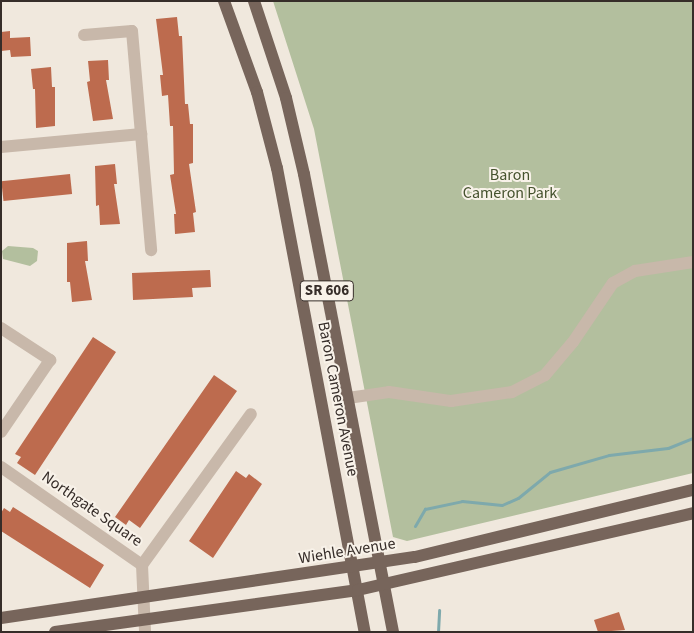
<!DOCTYPE html>
<style>
body{margin:0}
#map{position:relative;width:694px;height:633px;overflow:hidden;background:#f0e8dd;font-family:"Source Sans 3",sans-serif}
div>[style]{position:absolute}
[style*='--x']{left:calc(var(--x)*1px);top:calc(var(--y)*1px);width:calc(var(--w)*1px);rotate:calc(var(--a)*1deg)}
.green>*{inset:0;background:#b3bf9e}
.stream>*{height:3px;margin:-1.5px;padding:0 1.5px;transform-origin:1.5px;border-radius:1.5px;background:#7ea9ac}
.building>*{inset:0;background:#bd6b4e;transform-origin:0 0}
.minor>*{height:12px;margin:-6px;padding:0 6px;transform-origin:6px;border-radius:6px;background:#c8b8aa}
.major>*{height:12px;margin:-6px;padding:0 6px;transform-origin:6px;border-radius:6px;background:#77655b}
span{translate:-50% -50%;white-space:nowrap;text-align:center;line-height:1.15;-webkit-text-stroke:4px #f8f2e9;paint-order:stroke}
.shield-label span{padding:1px 4px;background:#f8f2e9;border:1px solid;border-radius:4px;-webkit-text-stroke-width:0}
.shield-label{font-size:15px;color:#362d29;font-weight:700}
.park-label{font-size:16px;color:#45522e}
.street-label{font-size:16px;color:#362d29}
.frame{position:absolute;inset:0;border:2px solid #362d29;pointer-events:none}
</style>
<div id="map">
<div class="green">
<div style="clip-path:polygon(273px 1px,693px 1px,693px 473px,407px 541px,393px 537px,314px 129px)"></div>
<div style="clip-path:polygon(8px 246px,33px 248px,38px 251px,37px 261px,30px 266px,3px 259px,2px 251px)"></div>
</div>
<div class="stream">
<div style="--x:415;--y:526;--w:20;--a:-60"></div>
<div style="--x:425;--y:509;--w:38;--a:-12"></div>
<div style="--x:462;--y:501;--w:40;--a:5.7"></div>
<div style="--x:502;--y:505;--w:17;--a:-24"></div>
<div style="--x:518;--y:498;--w:41;--a:-39.1"></div>
<div style="--x:550;--y:472;--w:61;--a:-16.1"></div>
<div style="--x:609;--y:455;--w:59;--a:-6.8"></div>
<div style="--x:668;--y:448;--w:27;--a:-22"></div>
<div style="--x:438;--y:632;--w:22;--a:-87"></div>
</div>
<div class="building">
<div style="clip-path:polygon(177px 17px,179px 36px,182px 36px,185px 104px,188px 104px,190px 124px,193px 124px,193px 163px,189px 164px,196px 212px,193px 213px,195px 232px,175px 234px,174px 214px,176px 214px,170px 175px,174px 174px,173px 126px,170px 126px,168px 95px,162px 96px,160px 75px,163px 75px,156px 19px)"></div>
<div style="clip-path:polygon(10px 31px,10px 38px,30px 37px,31px 56px,11px 57px,10px 50px,1px 51px,1px 32px)"></div>
<div style="clip-path:polygon(108px 60px,109px 80px,106px 80px,113px 119px,93px 121px,87px 82px,90px 81px,88px 61px)"></div>
<div style="clip-path:polygon(51px 67px,52px 87px,55px 87px,55px 126px,36px 128px,35px 89px,33px 89px,31px 69px)"></div>
<div style="clip-path:polygon(115px 164px,117px 184px,114px 184px,120px 224px,100px 225px,99px 205px,96px 206px,95px 166px)"></div>
<div style="left:70px;top:174px;width:20px;height:69px;rotate:84deg"></div>
<div style="clip-path:polygon(87px 241px,88px 261px,85px 261px,92px 300px,72px 302px,70px 282px,67px 282px,67px 243px)"></div>
<div style="clip-path:polygon(210px 270px,211px 287px,192px 288px,193px 297px,133px 300px,132px 273px)"></div>
<div style="clip-path:polygon(93px 337px,116px 352px,35px 475px,17px 463px,21px 457px,15px 454px)"></div>
<div style="clip-path:polygon(214px 375px,237px 391px,140px 528px,129px 520px,126px 525px,115px 517px)"></div>
<div style="clip-path:polygon(236px 471px,246px 478px,249px 474px,262px 484px,213px 558px,189px 541px)"></div>
<div style="clip-path:polygon(13px 507px,104px 565px,90px 588px,1px 531px,1px 513px,4px 508px,10px 512px)"></div>
<div style="clip-path:polygon(619px 612px,625px 630px,598px 632px,594px 620px)"></div>
</div>
<div class="minor">
<div style="--x:84;--y:35;--w:48;--a:-4.8"></div>
<div style="--x:132;--y:31;--w:220;--a:85"></div>
<div style="--x:1;--y:147;--w:141;--a:-5.3"></div>
<div style="--x:1;--y:328;--w:59;--a:33.1"></div>
<div style="--x:50;--y:360;--w:87;--a:124.2"></div>
<div style="--x:348;--y:398;--w:41;--a:-8.3"></div>
<div style="--x:389;--y:392;--w:63;--a:8.3"></div>
<div style="--x:451;--y:401;--w:62;--a:-8.4"></div>
<div style="--x:512;--y:392;--w:37;--a:-27"></div>
<div style="--x:545;--y:375;--w:43;--a:-49.7"></div>
<div style="--x:573;--y:342;--w:71;--a:-55.9"></div>
<div style="--x:613;--y:283;--w:25;--a:-29"></div>
<div style="--x:635;--y:271;--w:59;--a:-8.8"></div>
<div style="--x:1;--y:467;--w:172;--a:34.8"></div>
<div style="--x:142;--y:565;--w:67;--a:87.4"></div>
<div style="--x:142;--y:565;--w:186;--a:-54.2"></div>
</div>
<div class="major">
<div style="--x:224;--y:1;--w:97;--a:70.1"></div>
<div style="--x:257;--y:92;--w:79;--a:75.3"></div>
<div style="--x:277;--y:168;--w:472;--a:79.3"></div>
<div style="--x:254;--y:1;--w:102;--a:71.7"></div>
<div style="--x:286;--y:98;--w:78;--a:76.7"></div>
<div style="--x:304;--y:174;--w:467;--a:79"></div>
<div style="--x:1;--y:618;--w:418;--a:-8.4"></div>
<div style="--x:415;--y:557;--w:286;--a:-13.6"></div>
<div style="--x:55;--y:632;--w:306;--a:-7.9"></div>
<div style="--x:358;--y:590;--w:344;--a:-12.9"></div>
</div>
<div class="shield-label">
<span style="left:327px;top:291px">SR 606</span>
</div>
<div class="park-label">
<span style="left:510px;top:184px">Baron<br>Cameron Park</span>
</div>
<div class="street-label">
<span style="left:338px;top:399px;rotate:79deg">Baron Cameron Avenue</span>
<span style="left:92px;top:509px;rotate:35deg">Northgate Square</span>
<span style="left:347px;top:551px;rotate:-9deg">Wiehle Avenue</span>
</div>
<div class="frame"></div>
</div>
